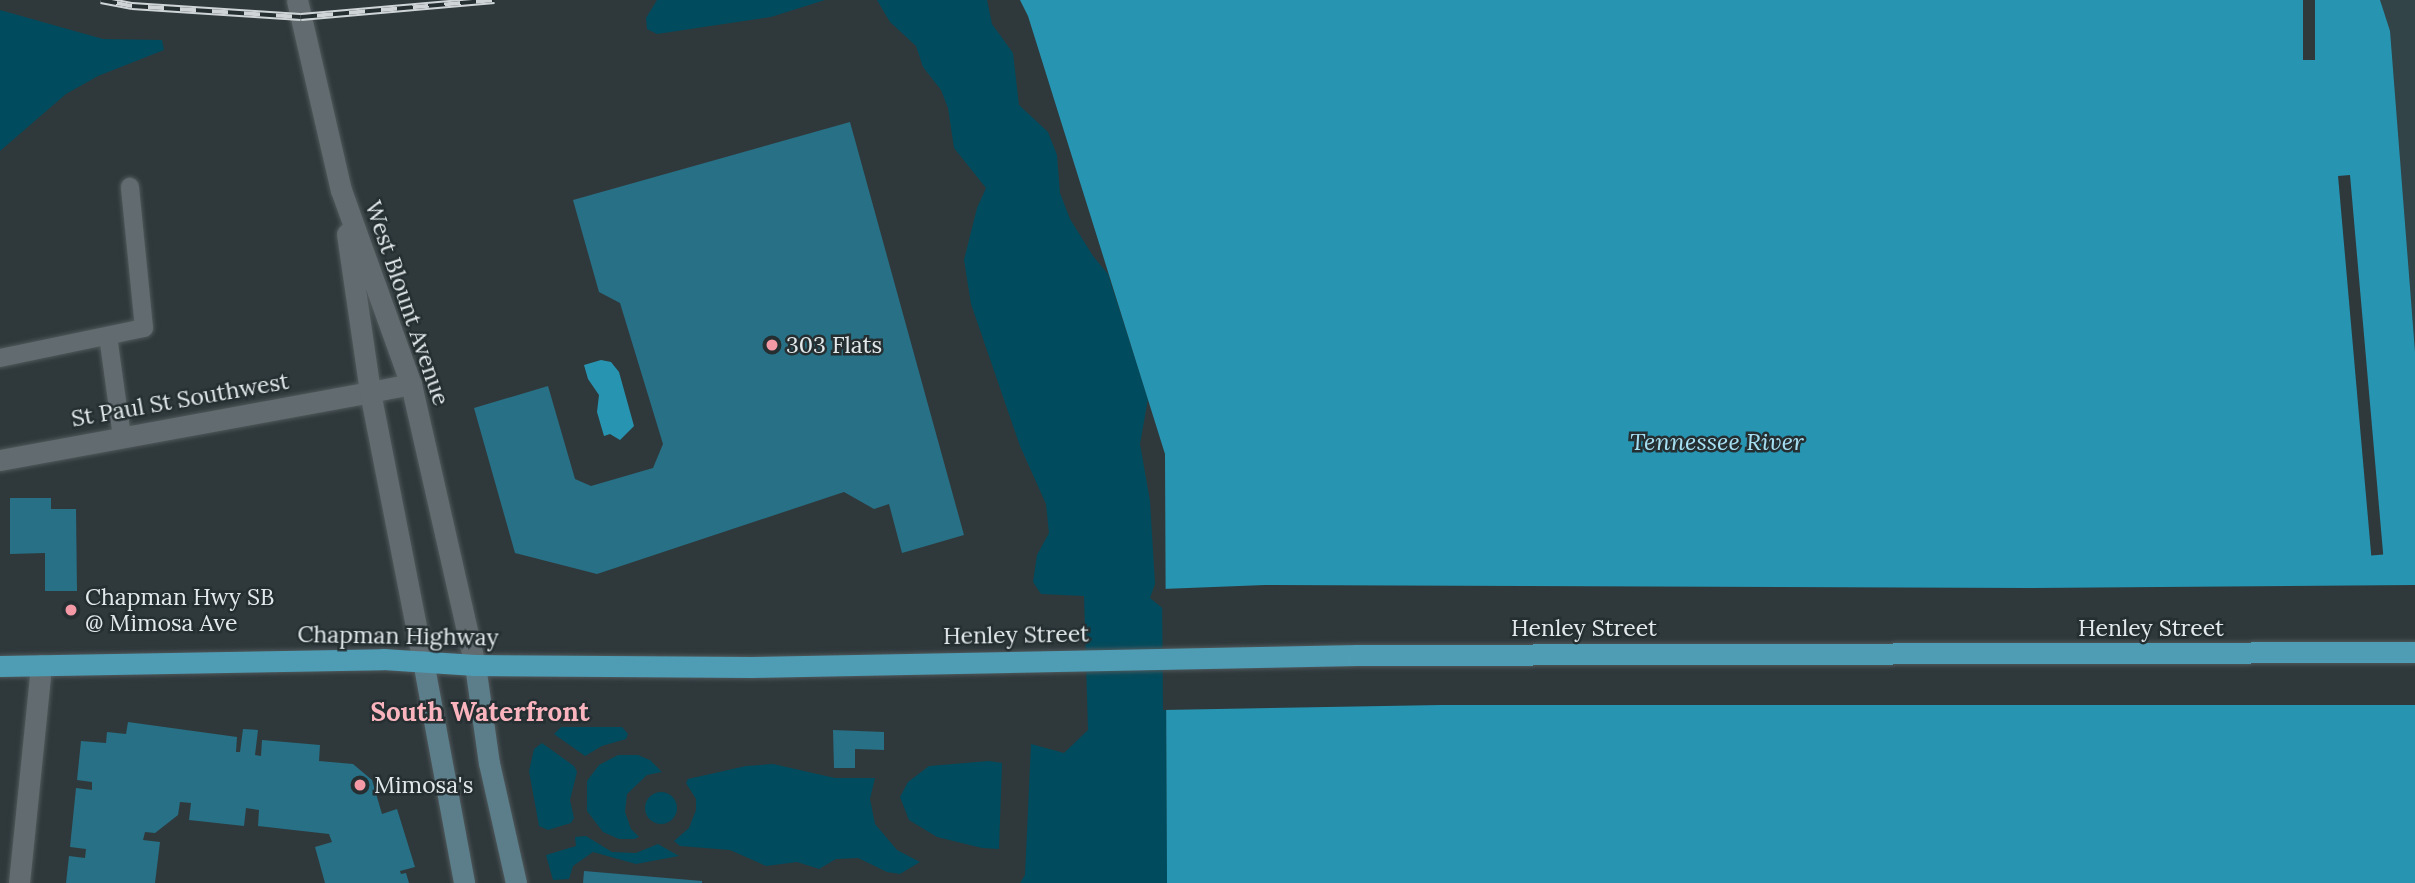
<!DOCTYPE html>
<style>
body{margin:0}
#map{position:relative;width:2415px;height:883px;overflow:hidden;background:#2f393c;font-family:Lora,serif}
div>[style]{position:absolute}
[style*='--x']{left:calc(var(--x)*1px);top:calc(var(--y)*1px);width:calc(var(--w)*1px);rotate:calc(var(--a)*1deg)}
.built>*{inset:0;background:#334449}
.green>*{inset:0;background:#004b5d}
.round{border-radius:50%}
.water>*{inset:0;background:#2795b2}
.pier>*{inset:0;background:#2f393c;transform-origin:0 0}
.building>*{inset:0;background:#287085}
.roads{filter:drop-shadow(0 0 2px #50585b) drop-shadow(0 0 2px #50585b)}
.service>*{height:18px;margin:-9px;padding:0 9px;transform-origin:9px;border-radius:9px;background:#626c70}
.minor>*{height:21px;margin:-10.5px;padding:0 10.5px;transform-origin:10.5px;border-radius:10.5px;background:#626c70}
.tertiary>*{height:21px;margin:-10.5px;padding:0 10.5px;transform-origin:10.5px;border-radius:10.5px;background:#626c70}
.secondary>*{height:21px;margin:-10.5px;padding:0 10.5px;transform-origin:10.5px;border-radius:10.5px;background:#5b7e8a}
.trunk>*{height:21px;margin:-10.5px;padding:0 10.5px;transform-origin:10.5px;border-radius:10.5px;background:#4f9db5}
.rail>*{height:8px;margin-top:-4px;transform-origin:0;background:repeating-linear-gradient(90deg,#252f32 0 16px,#cfd5d7 0 32px);box-sizing:border-box;border-block:2px solid #cfd5d7}
.dots>*{width:19px;height:19px;translate:-50% -50%;box-sizing:border-box;border:4px solid #252f32;border-radius:50%}
span{translate:-50% -50%;white-space:nowrap;text-align:center;line-height:1.15;-webkit-text-stroke:5px #252f32;paint-order:stroke}
.street-label{font-size:23px;color:#e3e9eb}
.poi-label{font-size:23px;color:#e3e9eb}
.left{translate:0 -50%;text-align:left}
.water-label{font-size:24px;color:#a6dff2;font-style:italic}
.quarter-label{font-size:26px;color:#f9b4bd;font-weight:700}
</style>
<div id="map">
<div class="built">
<div style="clip-path:polygon(2380px 0,2415px 0,2415px 402px)"></div>
</div>
<div class="green">
<div style="clip-path:polygon(657px 0,825px 0,771px 17px,657px 34px,647px 29px,646px 18px)"></div>
<div style="clip-path:polygon(877px 0,987px 0,992px 24px,1013px 53px,1019px 105px,1048px 132px,1057px 155px,1060px 193px,1070px 219px,1093px 256px,1108px 274px,1148px 399px,1140px 444px,1150px 501px,1155px 584px,1150px 598px,1166px 611px,1167px 883px,1020px 883px,1025px 875px,1031px 744px,1064px 753px,1088px 730px,1084px 596px,1041px 594px,1033px 582px,1037px 555px,1049px 533px,1046px 504px,1020px 446px,971px 304px,964px 260px,977px 208px,986px 188px,954px 148px,948px 108px,941px 90px,923px 67px,916px 46px,890px 22px)"></div>
<div style="clip-path:polygon(0 10px,103px 39px,162px 40px,164px 50px,98px 76px,66px 94px,0 151px)"></div>
<div style="clip-path:polygon(561px 727px,622px 727px,628px 734px,626px 739px,602px 746px,585px 756px,554px 734px)"></div>
<div style="clip-path:polygon(542px 743px,574px 766px,577px 772px,570px 800px,574px 818px,571px 823px,548px 830px,539px 826px,529px 771px,534px 749px)"></div>
<div style="clip-path:polygon(618px 755px,638px 755px,650px 760px,662px 772px,647px 775px,627px 794px,625px 812px,631px 829px,639px 837px,634px 839px,619px 839px,603px 832px,587px 811px,587px 781px,599px 765px)"></div>
<div style="clip-path:polygon(989px 761px,1002px 763px,999px 849px,982px 848px,937px 837px,909px 820px,900px 797px,908px 782px,929px 766px)"></div>
<div style="clip-path:polygon(773px 764px,835px 778px,875px 778px,870px 799px,875px 824px,897px 850px,920px 862px,900px 874px,887px 872px,858px 858px,836px 859px,819px 869px,797px 862px,766px 866px,730px 850px,680px 846px,674px 841px,689px 828px,696px 810px,696px 799px,686px 783px,688px 779px,746px 766px)"></div>
<div class="round" style="left:645px;top:792px;width:32px;height:32px"></div>
<div style="clip-path:polygon(586px 836px,612px 852px,636px 853px,658px 844px,679px 856px,636px 864px,593px 852px,573px 866px,569px 879px,553px 880px,546px 855px,576px 846px,575px 837px)"></div>
</div>
<div class="water">
<div style="clip-path:polygon(1020px 0,2380px 0,2390px 31px,2415px 352px,2415px 883px,1167px 883px,1165px 454px,1028px 16px)"></div>
<div style="clip-path:polygon(601px 360px,611px 362px,619px 372px,634px 426px,620px 440px,610px 434px,604px 436px,597px 412px,599px 395px,588px 379px,584px 365px)"></div>
</div>
<div class="pier">
<div style="left:2303px;top:0;width:12px;height:60px"></div>
<div style="left:2350px;top:175px;width:381px;height:12px;rotate:85deg"></div>
<div style="clip-path:polygon(1265px 585px,2030px 588px,2415px 585px,2415px 705px,1441px 705px,1163px 710px,1162px 589px)"></div>
</div>
<div class="building">
<div style="clip-path:polygon(850px 122px,964px 535px,902px 553px,889px 504px,874px 509px,844px 492px,597px 574px,515px 553px,474px 408px,548px 386px,575px 479px,591px 486px,653px 468px,663px 444px,620px 303px,599px 292px,573px 200px)"></div>
<div style="clip-path:polygon(10px 498px,51px 498px,51px 509px,76px 509px,77px 591px,45px 591px,45px 553px,10px 554px)"></div>
<div style="clip-path:polygon(128px 722px,237px 737px,236px 752px,240px 752px,243px 729px,258px 730px,255px 755px,261px 756px,262px 740px,320px 745px,319px 761px,353px 764px,372px 780px,382px 814px,397px 809px,415px 867px,400px 871px,401px 874px,406px 873px,409px 883px,325px 883px,315px 847px,332px 842px,329px 834px,258px 826px,259px 810px,246px 808px,244px 826px,189px 820px,191px 803px,180px 802px,178px 815px,155px 833px,145px 832px,143px 840px,160px 842px,155px 883px,66px 883px,69px 856px,85px 858px,86px 849px,70px 847px,76px 788px,92px 790px,92px 782px,77px 780px,81px 741px,106px 743px,107px 732px,126px 734px)"></div>
<div style="clip-path:polygon(833px 730px,884px 732px,884px 750px,855px 749px,855px 768px,834px 768px)"></div>
<div style="clip-path:polygon(584px 871px,702px 881px,702px 883px,583px 883px)"></div>
</div>
<div class="roads">
<div class="service">
<div style="--x:108;--y:336;--w:102;--a:82.1"></div>
<div style="--x:0;--y:358;--w:147;--a:-11.8"></div>
<div style="--x:144;--y:328;--w:142;--a:-95.7"></div>
</div>
<div class="minor">
<div style="--x:0;--y:460;--w:376;--a:-10.4"></div>
<div style="--x:19;--y:883;--w:219;--a:-84.2"></div>
</div>
<div class="tertiary">
<div style="--x:297;--y:0;--w:195;--a:77"></div>
<div style="--x:341;--y:190;--w:206;--a:70.2"></div>
<div style="--x:411;--y:384;--w:288;--a:77.2"></div>
<div style="--x:347;--y:234;--w:160;--a:81.7"></div>
<div style="--x:370;--y:392;--w:274;--a:78.9"></div>
<div style="--x:370;--y:392;--w:42;--a:-11"></div>
</div>
<div class="secondary">
<div style="--x:423;--y:661;--w:226;--a:79.5"></div>
<div style="--x:475;--y:665;--w:99;--a:81.9"></div>
<div style="--x:489;--y:763;--w:123;--a:77.3"></div>
</div>
<div class="trunk">
<div style="--x:0;--y:666;--w:383;--a:-1"></div>
<div style="--x:383;--y:659;--w:92;--a:3.7"></div>
<div style="--x:475;--y:665;--w:277;--a:0.4"></div>
<div style="--x:752;--y:667;--w:606;--a:-1.13"></div>
<div style="--x:1358;--y:655;--w:1057;--a:-0.16"></div>
</div>
</div>
<div class="rail">
<div style="--x:101;--y:0;--w:32;--a:11"></div>
<div style="--x:132;--y:6;--w:169;--a:3.7"></div>
<div style="--x:301;--y:17;--w:194;--a:-5"></div>
</div>
<div class="dots">
<div style="left:772px;top:345px;background:#f49aa6"></div>
<div style="left:71px;top:610px;background:#f49aa6"></div>
<div style="left:360px;top:785px;background:#f49aa6"></div>
</div>
<div class="street-label">
<span style="left:407px;top:303px;rotate:71deg">West Blount Avenue</span>
<span style="left:180px;top:400px;rotate:-10deg">St Paul St Southwest</span>
<span style="left:1584px;top:628px">Henley Street</span>
<span style="left:2151px;top:628px">Henley Street</span>
<span style="left:1016px;top:635px;rotate:-1deg">Henley Street</span>
<span style="left:398px;top:636px;rotate:1deg">Chapman Highway</span>
</div>
<div class="poi-label">
<span class="left" style="left:786px;top:345px">303 Flats</span>
<span class="left" style="left:85px;top:610px">Chapman Hwy SB<br>@ Mimosa Ave</span>
<span class="left" style="left:374px;top:785px">Mimosa's</span>
</div>
<div class="water-label">
<span style="left:1717px;top:442px">Tennessee River</span>
</div>
<div class="quarter-label">
<span style="left:480px;top:712px">South Waterfront</span>
</div>
</div>
